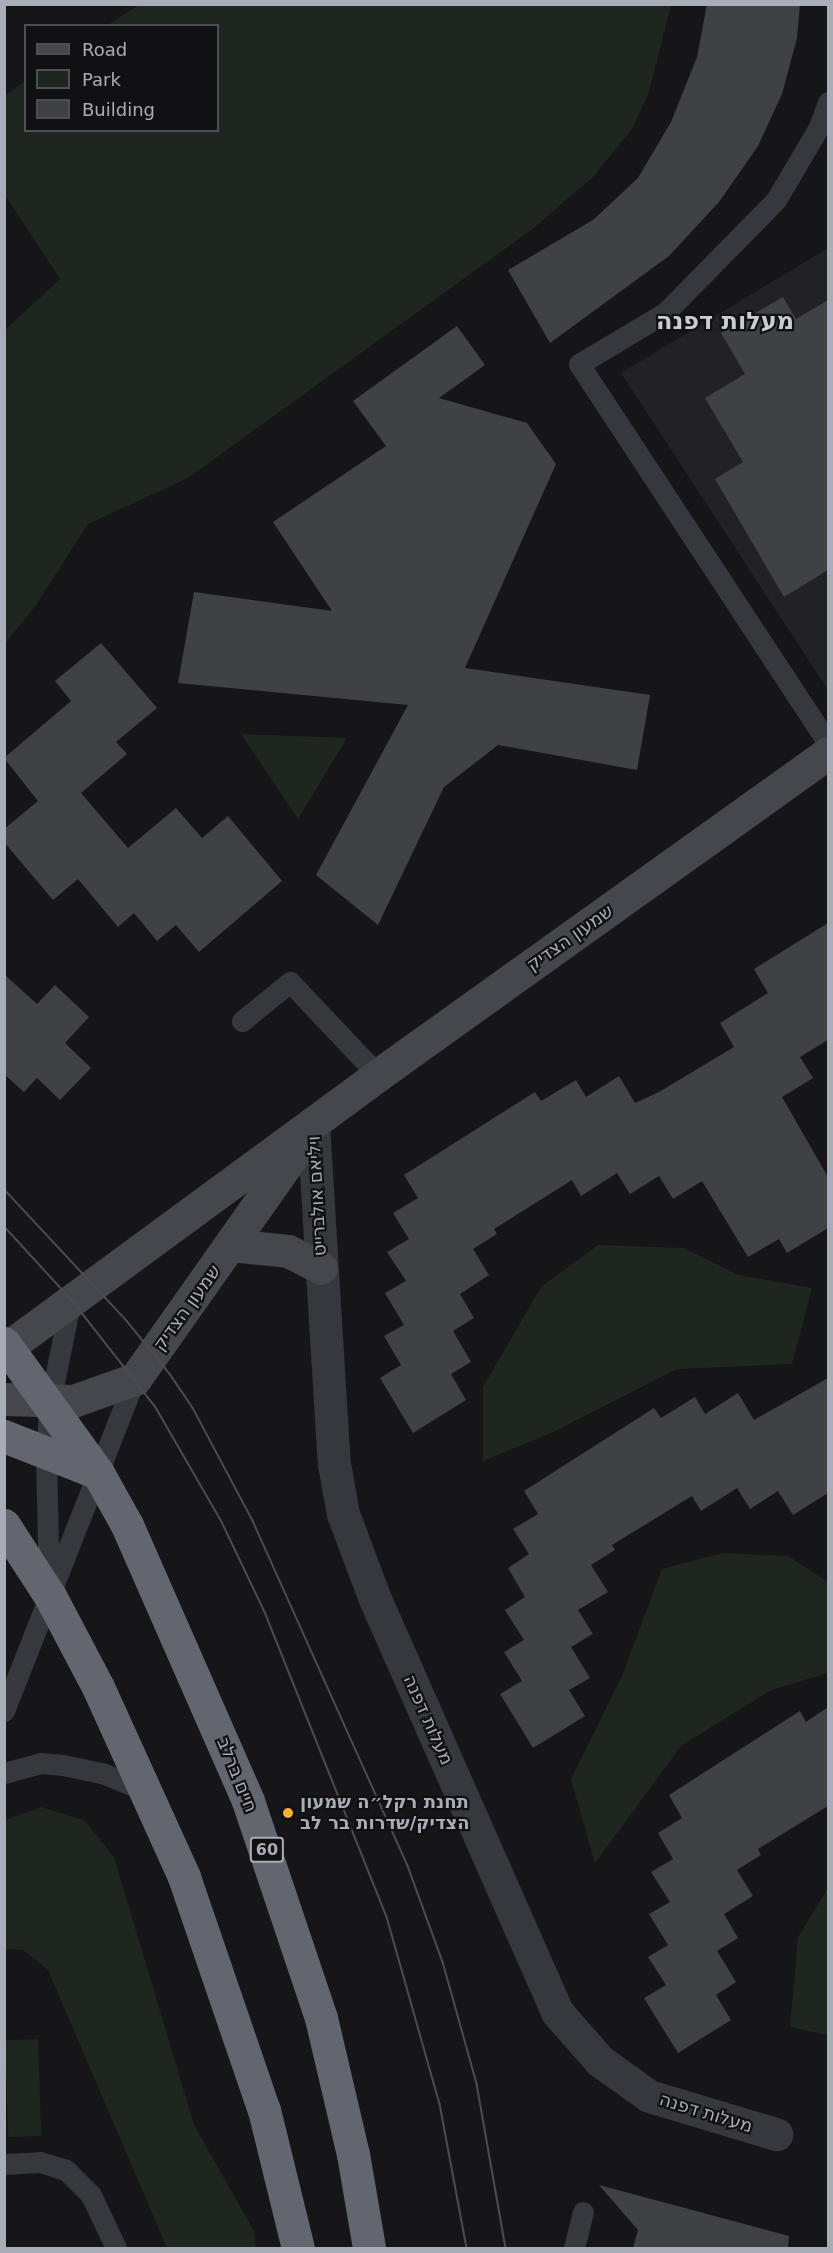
<!DOCTYPE html>
<meta charset="utf-8">
<style>
body{margin:0}
#map{position:relative;width:833px;height:2253px;overflow:hidden;background:#161618;font-family:"DejaVu Sans",Heebo,sans-serif}
div>[style]{position:absolute}
[style*='--x']{left:calc(var(--x)*1px);top:calc(var(--y)*1px);width:calc(var(--w)*1px);rotate:calc(var(--a)*1deg)}
.built>*{inset:0;background:#222225}
.green>*{inset:0;background:#1e261f;transform-origin:0 0}
.building>*{inset:0;background:#404145}
.lane>*{height:21px;margin:-10.5px;padding:0 10.5px;transform-origin:10.5px;border-radius:10.5px;background:#37383d}
.street>*{height:33px;margin:-16.5px;padding:0 16.5px;transform-origin:16.5px;border-radius:16.5px;background:#37383d}
.secondary>*{height:33px;margin:-16.5px;padding:0 16.5px;transform-origin:16.5px;border-radius:16.5px;background:#45474d}
.highway>*{height:33px;margin:-16.5px;padding:0 16.5px;transform-origin:16.5px;border-radius:16.5px;background:#63666e}
.tram>*{height:1.5px;margin:-0.75px;padding:0 0.75px;transform-origin:0.75px;border-radius:0.75px;background:#4a4c52}
.dots>*{width:16px;height:16px;translate:-50% -50%;box-sizing:border-box;border:3px solid #111113;border-radius:50%}
span{translate:-50% -50%;white-space:nowrap;text-align:center;line-height:1.15;-webkit-text-stroke:4.5px #111113;paint-order:stroke}
.shield-label span{padding:2px 4px;background:#111113;border:2px solid;border-radius:4px;-webkit-text-stroke-width:0}
.shield-label{font-size:16px;color:#a8adb8;font-weight:700}
.street-label{font-size:18px;color:#a8adb8}
.poi-label{font-size:18px;color:#a8adb8;font-weight:700}
.left{translate:0 -50%;text-align:left}
.district-label{font-size:24px;color:#c9ccd4;font-weight:700}
.frame{position:absolute;inset:0;border:6px solid #a8adb8;pointer-events:none}
.legend{position:absolute;left:24px;top:24px;width:195px;height:108px;box-sizing:border-box;background:#111113;border:2px solid #4d4f55;margin:0;padding:8px 10px;list-style:none;font-size:18px;color:#a8adb8}
.legend li{display:flex;align-items:center;gap:12px;height:30px}
.legend b{width:30px;border:2px solid #4d4f55}
</style>
<div id="map">
<div class="built">
<div style="clip-path:polygon(828px 248px,828px 690px,621px 373px)"></div>
</div>
<div class="green">
<div style="clip-path:polygon(140px 4px,671px 5px,649px 92px,632px 129px,592px 178px,531px 230px,188px 478px,88px 524px,36px 605px,5px 644px,5px 330px,60px 279px,5px 195px,5px 96px,25px 81px,26px 130px,218px 130px,218px 26px,108px 25px)"></div>
<div style="clip-path:polygon(241px 734px,347px 738px,298px 819px)"></div>
<div style="clip-path:polygon(598px 1245px,683px 1248px,739px 1275px,812px 1288px,792px 1364px,677px 1369px,551px 1433px,483px 1461px,483px 1387px,541px 1287px)"></div>
<div style="clip-path:polygon(722px 1553px,788px 1556px,828px 1582px,828px 1673px,771px 1690px,681px 1746px,595px 1863px,571px 1779px,622px 1676px,662px 1569px)"></div>
<div style="clip-path:polygon(41px 1807px,84px 1820px,114px 1857px,194px 2125px,254px 2231px,256px 2248px,167px 2248px,48px 1970px,23px 1950px,5px 1949px,5px 1820px)"></div>
<div style="clip-path:polygon(828px 1888px,828px 2035px,790px 2027px,798px 1937px)"></div>
<div style="left:38px;top:2039px;width:97px;height:33px;rotate:88deg"></div>
</div>
<div class="building">
<div style="clip-path:polygon(707px 4px,800px 4px,797px 38px,782px 94px,758px 146px,719px 202px,669px 256px,550px 343px,508px 270px,593px 220px,638px 178px,671px 122px,697px 57px)"></div>
<div style="clip-path:polygon(783px 297px,796px 319px,828px 300px,828px 570px,784px 597px,715px 479px,743px 462px,705px 398px,745px 374px,721px 333px)"></div>
<div style="clip-path:polygon(457px 326px,485px 365px,439px 398px,527px 423px,556px 464px,465px 668px,650px 695px,637px 770px,498px 745px,444px 787px,378px 925px,316px 875px,408px 705px,178px 683px,194px 592px,332px 611px,273px 522px,386px 446px,353px 401px)"></div>
<div style="clip-path:polygon(101px 643px,157px 708px,116px 742px,127px 754px,81px 793px,128px 848px,176px 808px,202px 838px,228px 816px,282px 881px,199px 952px,176px 925px,157px 941px,134px 913px,118px 927px,78px 879px,53px 900px,4px 842px,4px 829px,38px 801px,4px 758px,71px 701px,55px 681px)"></div>
<div style="clip-path:polygon(828px 923px,828px 1040px,800px 1057px,813px 1078px,782px 1097px,828px 1177px,828px 1228px,787px 1253px,779px 1239px,748px 1257px,702px 1181px,673px 1199px,659px 1176px,630px 1194px,617px 1173px,581px 1196px,572px 1180px,494px 1229px,497px 1234px,473px 1249px,489px 1275px,460px 1294px,474px 1318px,453px 1331px,471px 1362px,451px 1374px,466px 1400px,413px 1433px,380px 1378px,401px 1365px,384px 1336px,404px 1325px,385px 1293px,406px 1281px,387px 1252px,409px 1239px,393px 1213px,418px 1198px,404px 1175px,535px 1092px,541px 1101px,576px 1080px,586px 1097px,619px 1076px,635px 1103px,659px 1092px,734px 1047px,720px 1023px,768px 993px,754px 969px)"></div>
<div style="clip-path:polygon(4px 974px,37px 1004px,55px 985px,89px 1017px,65px 1043px,91px 1068px,60px 1100px,37px 1078px,24px 1092px,4px 1074px)"></div>
<div style="clip-path:polygon(828px 1378px,828px 1493px,793px 1515px,778px 1491px,750px 1509px,737px 1488px,701px 1511px,692px 1496px,612px 1545px,615px 1550px,591px 1565px,608px 1592px,578px 1610px,593px 1634px,571px 1647px,590px 1678px,569px 1690px,585px 1716px,533px 1748px,500px 1694px,522px 1681px,504px 1652px,524px 1640px,505px 1610px,525px 1597px,508px 1568px,529px 1554px,513px 1529px,538px 1514px,524px 1491px,654px 1408px,661px 1418px,695px 1397px,705px 1414px,738px 1393px,754px 1420px)"></div>
<div style="clip-path:polygon(828px 1707px,828px 1806px,758px 1849px,761px 1855px,737px 1870px,753px 1896px,724px 1914px,738px 1938px,717px 1951px,736px 1982px,716px 1995px,731px 2020px,678px 2053px,644px 1998px,666px 1985px,648px 1957px,668px 1945px,649px 1914px,670px 1902px,651px 1872px,673px 1859px,658px 1833px,682px 1818px,669px 1795px,800px 1711px,806px 1722px)"></div>
<div style="clip-path:polygon(599px 2185px,789px 2236px,788px 2248px,633px 2248px,638px 2230px)"></div>
</div>
<div class="lane">
<div style="--x:828;--y:102;--w:27;--a:110"></div>
<div style="--x:819;--y:127;--w:85;--a:120.5"></div>
<div style="--x:776;--y:200;--w:157;--a:134.5"></div>
<div style="--x:666;--y:312;--w:101;--a:149.1"></div>
<div style="--x:579;--y:364;--w:453;--a:56.7"></div>
<div style="--x:242;--y:1021;--w:62;--a:-39.1"></div>
<div style="--x:290;--y:982;--w:128;--a:46.6"></div>
<div style="--x:49;--y:1589;--w:137;--a:-91.3"></div>
<div style="--x:46;--y:1452;--w:50;--a:-85.4"></div>
<div style="--x:50;--y:1402;--w:105;--a:-78.5"></div>
<div style="--x:4;--y:1711;--w:357;--a:-68.5"></div>
<div style="--x:4;--y:1773;--w:38;--a:-15"></div>
<div style="--x:41;--y:1763;--w:22;--a:5"></div>
<div style="--x:63;--y:1765;--w:40;--a:12"></div>
<div style="--x:102;--y:1773;--w:48;--a:22.2"></div>
<div style="--x:4;--y:2164;--w:36;--a:-3"></div>
<div style="--x:40;--y:2162;--w:27;--a:17"></div>
<div style="--x:66;--y:2170;--w:35;--a:45"></div>
<div style="--x:91;--y:2195;--w:59;--a:64.7"></div>
<div style="--x:574;--y:2248;--w:37;--a:-76"></div>
</div>
<div class="street">
<div style="--x:313;--y:1124;--w:341;--a:86.5"></div>
<div style="--x:334;--y:1464;--w:51;--a:79.8"></div>
<div style="--x:343;--y:1514;--w:91;--a:69.4"></div>
<div style="--x:375;--y:1599;--w:451;--a:66.2"></div>
<div style="--x:557;--y:2012;--w:65;--a:48.7"></div>
<div style="--x:600;--y:2061;--w:60;--a:35.5"></div>
<div style="--x:649;--y:2096;--w:133;--a:16.7"></div>
</div>
<div class="secondary">
<div style="--x:231;--y:1245;--w:57;--a:6"></div>
<div style="--x:288;--y:1251;--w:37;--a:27"></div>
<div style="--x:4;--y:1350;--w:464;--a:-36.3"></div>
<div style="--x:378;--y:1075;--w:553;--a:-35.59"></div>
<div style="--x:4;--y:1399;--w:69;--a:1.7"></div>
<div style="--x:73;--y:1401;--w:66;--a:-19.5"></div>
<div style="--x:135;--y:1379;--w:294;--a:-54.8"></div>
</div>
<div class="highway">
<div style="--x:4;--y:1343;--w:160;--a:54.1"></div>
<div style="--x:98;--y:1473;--w:60;--a:60.9"></div>
<div style="--x:127;--y:1525;--w:301;--a:66.3"></div>
<div style="--x:248;--y:1801;--w:229;--a:71.4"></div>
<div style="--x:321;--y:2018;--w:140;--a:76.8"></div>
<div style="--x:353;--y:2154;--w:95;--a:80.3"></div>
<div style="--x:4;--y:1436;--w:101;--a:21.5"></div>
<div style="--x:4;--y:1525;--w:85;--a:57.1"></div>
<div style="--x:50;--y:1596;--w:103;--a:62.2"></div>
<div style="--x:98;--y:1687;--w:209;--a:65.6"></div>
<div style="--x:184;--y:1877;--w:246;--a:71.1"></div>
<div style="--x:264;--y:2110;--w:142;--a:76.2"></div>
</div>
<div class="tram">
<div style="--x:4;--y:1189;--w:180;--a:47"></div>
<div style="--x:127;--y:1321;--w:68;--a:50.9"></div>
<div style="--x:170;--y:1374;--w:41;--a:55.9"></div>
<div style="--x:193;--y:1408;--w:128;--a:62"></div>
<div style="--x:253;--y:1521;--w:378;--a:65.8"></div>
<div style="--x:408;--y:1866;--w:102;--a:70"></div>
<div style="--x:443;--y:1962;--w:127;--a:74.4"></div>
<div style="--x:477;--y:2084;--w:167;--a:80"></div>
<div style="--x:4;--y:1226;--w:99;--a:47.5"></div>
<div style="--x:71;--y:1299;--w:136;--a:51.9"></div>
<div style="--x:155;--y:1406;--w:134;--a:60"></div>
<div style="--x:222;--y:1522;--w:100;--a:64.5"></div>
<div style="--x:265;--y:1612;--w:328;--a:68.2"></div>
<div style="--x:387;--y:1917;--w:194;--a:74.2"></div>
<div style="--x:440;--y:2104;--w:147;--a:79.4"></div>
</div>
<div class="dots">
<div style="left:288px;top:1813px;background:#f2b134"></div>
</div>
<div class="shield-label">
<span style="left:267px;top:1850px">60</span>
</div>
<div class="street-label">
<span style="left:570px;top:938px;rotate:-35deg">שמעון הצדיק</span>
<span style="left:317px;top:1196px;rotate:-93deg">ויליאם אולברייט</span>
<span style="left:187px;top:1308px;rotate:-54deg">שמעון הצדיק</span>
<span style="left:428px;top:1720px;rotate:66deg">מעלות דפנה</span>
<span style="left:237px;top:1775px;rotate:68deg">חיים ברלב</span>
<span style="left:706px;top:2113px;rotate:17deg">מעלות דפנה</span>
</div>
<div class="poi-label">
<span class="left" style="left:300px;top:1813px">תחנת רקל״ה שמעון<br>הצדיק/שדרות בר לב</span>
</div>
<div class="district-label">
<span style="left:725px;top:322px">מעלות דפנה</span>
</div>
<div class="frame"></div>
<ul class="legend">
<li><b style="height:8px;background:#45474d"></b>Road</li>
<li><b style="height:16px;background:#1e261f"></b>Park</li>
<li><b style="height:16px;background:#404145"></b>Building</li>
</ul>
</div>
